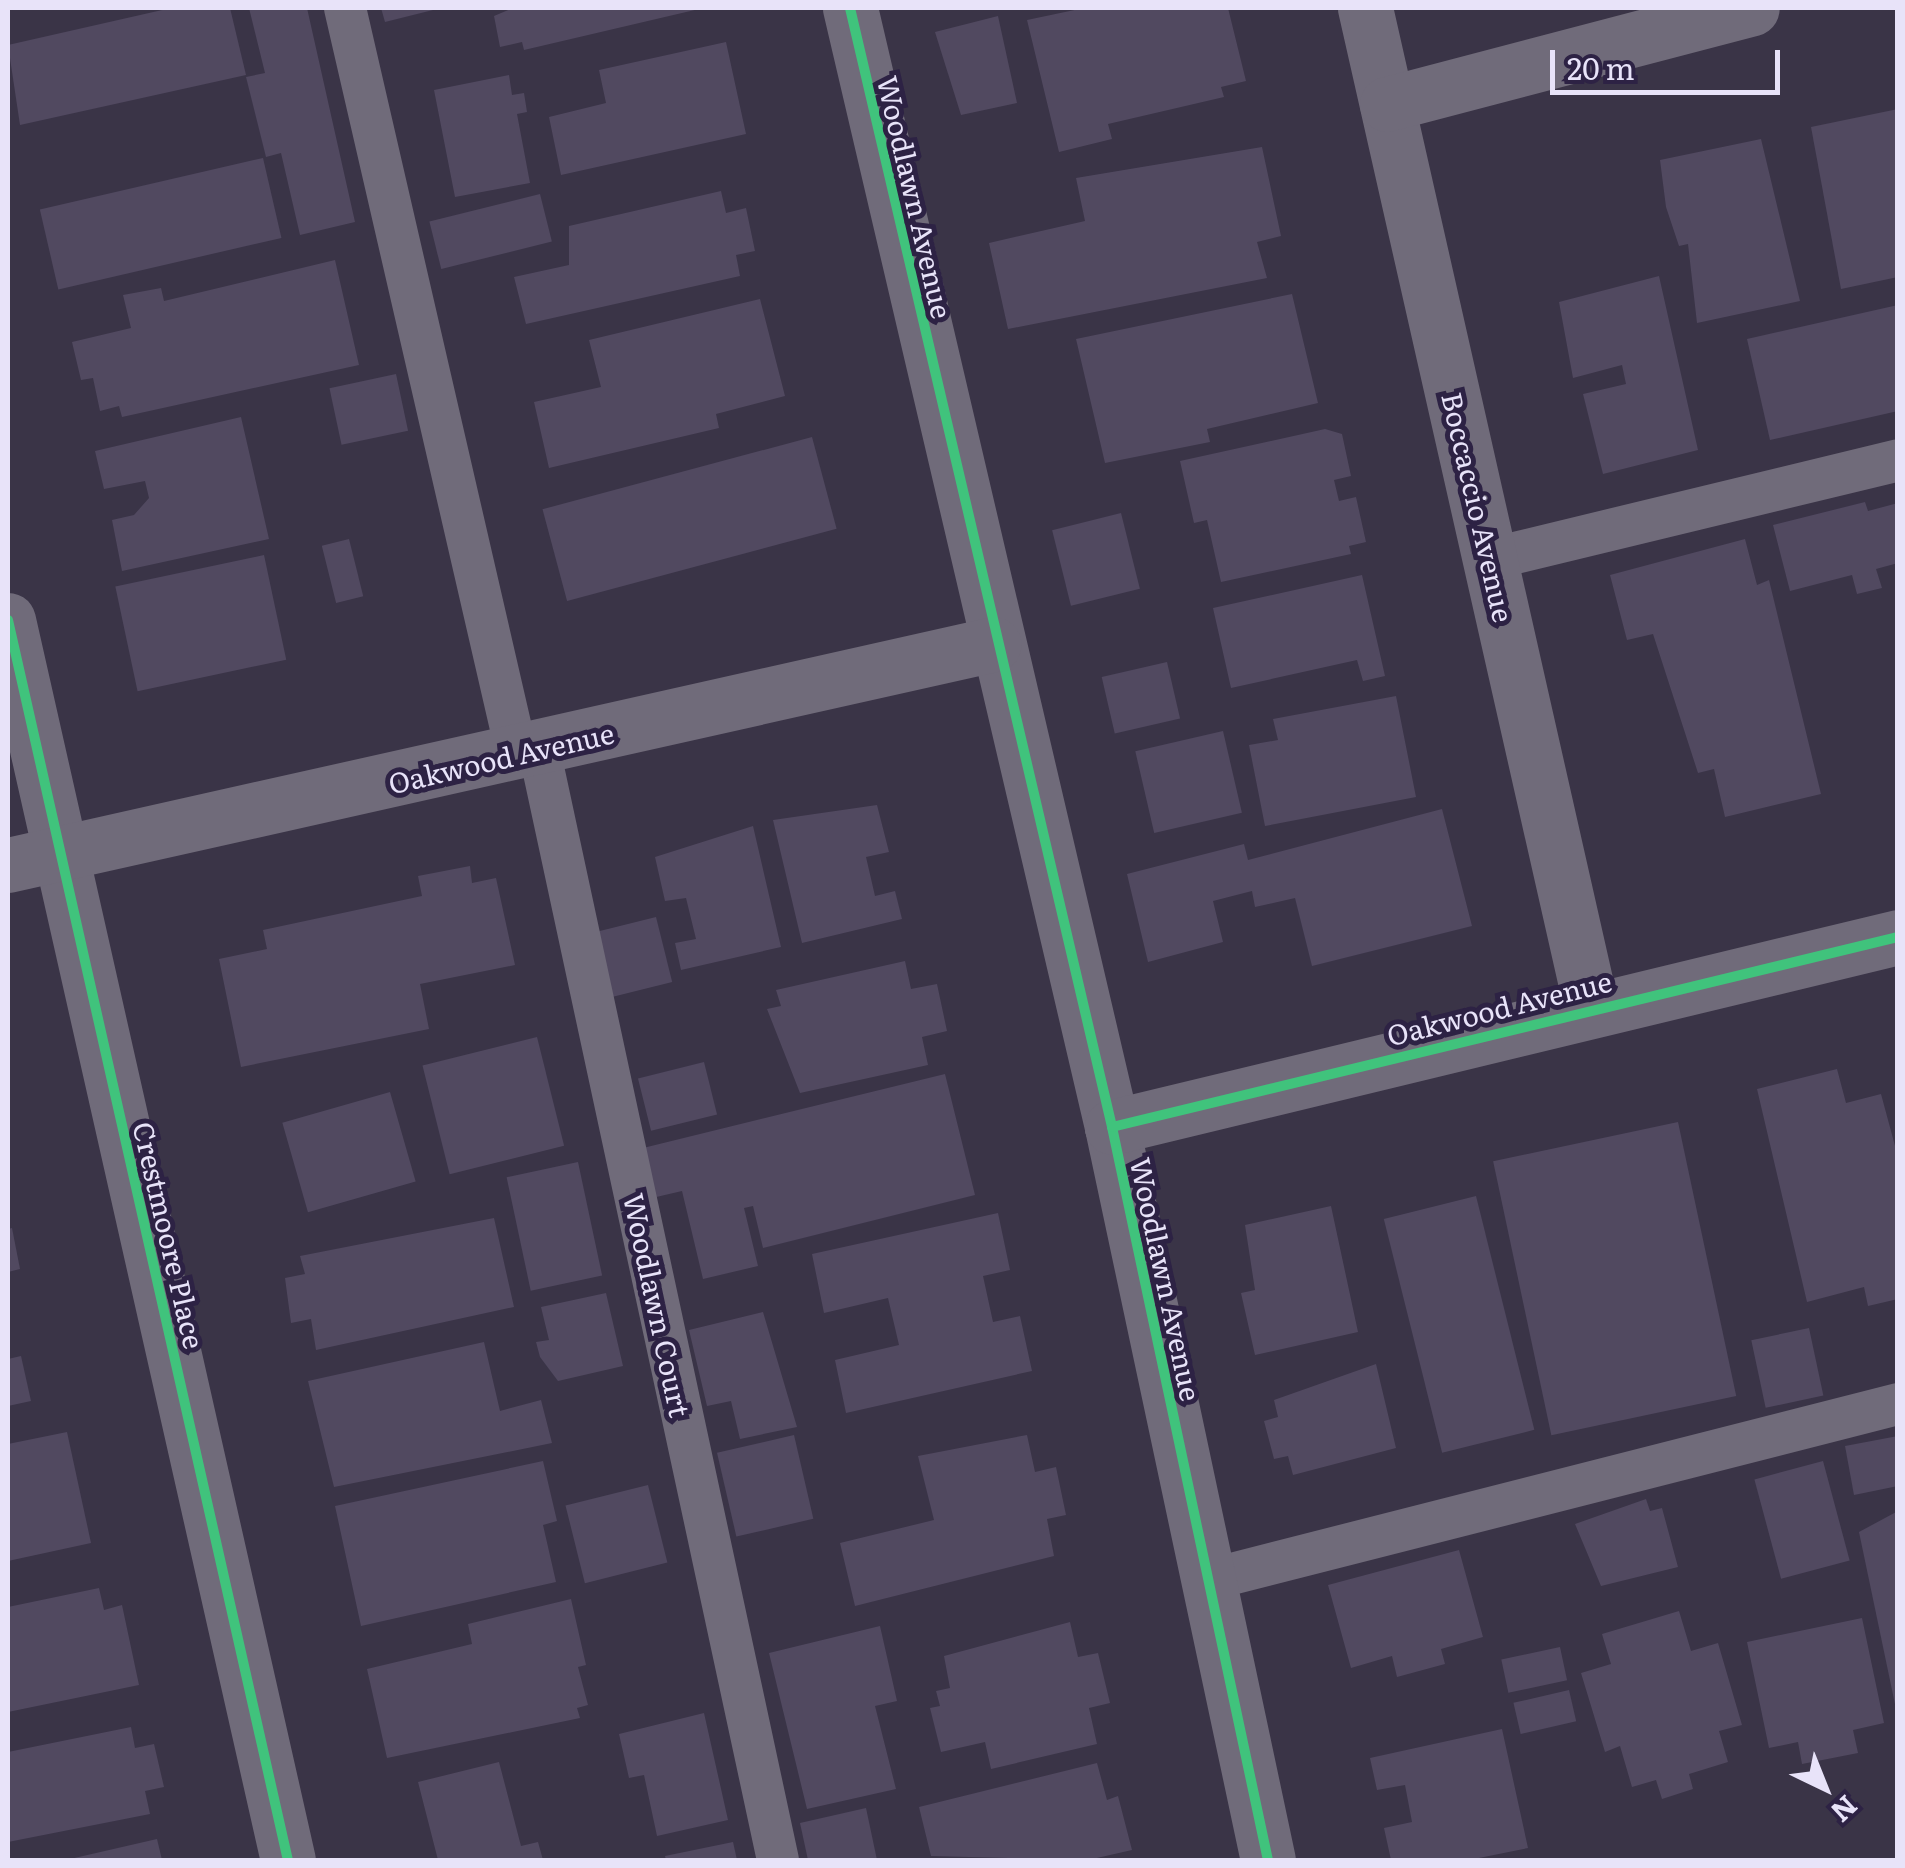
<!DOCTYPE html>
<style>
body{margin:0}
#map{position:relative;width:1905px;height:1868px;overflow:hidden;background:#3a3447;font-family:Literata,serif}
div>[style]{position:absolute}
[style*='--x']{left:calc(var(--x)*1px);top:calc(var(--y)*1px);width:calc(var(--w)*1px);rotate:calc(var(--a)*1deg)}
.building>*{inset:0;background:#514960;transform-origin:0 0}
.service>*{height:42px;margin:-21px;padding:0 21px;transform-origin:21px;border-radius:21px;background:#706b7a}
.minor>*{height:55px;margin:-27.5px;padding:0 27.5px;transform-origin:27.5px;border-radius:27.5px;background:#706b7a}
.cycleway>*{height:10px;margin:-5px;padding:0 5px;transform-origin:5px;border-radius:5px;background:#40c37c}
span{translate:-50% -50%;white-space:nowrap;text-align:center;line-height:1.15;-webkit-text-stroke:10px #2d2244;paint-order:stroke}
.street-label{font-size:28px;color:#e8e3f9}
.frame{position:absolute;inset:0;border:10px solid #e8e3f9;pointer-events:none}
.north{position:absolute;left:1775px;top:1738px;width:100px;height:100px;-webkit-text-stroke:8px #2d2244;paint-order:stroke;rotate:137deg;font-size:28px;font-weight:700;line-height:40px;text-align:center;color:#e8e3f9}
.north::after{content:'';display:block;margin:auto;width:35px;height:45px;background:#e8e3f9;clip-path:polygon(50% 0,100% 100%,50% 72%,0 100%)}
.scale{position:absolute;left:1550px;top:50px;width:230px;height:45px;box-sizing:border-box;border:5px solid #e8e3f9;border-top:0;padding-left:12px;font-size:30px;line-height:35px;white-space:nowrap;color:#e8e3f9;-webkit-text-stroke:8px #2d2244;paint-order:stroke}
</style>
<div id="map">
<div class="building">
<div style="clip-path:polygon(171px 8px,230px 8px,246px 75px,20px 125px,8px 45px)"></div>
<div style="clip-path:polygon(249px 8px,307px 8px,355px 222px,300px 235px,281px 153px,266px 157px,246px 77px,265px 73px)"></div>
<div style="clip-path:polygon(381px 8px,436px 8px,437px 9px,385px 22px)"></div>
<div style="clip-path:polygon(513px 8px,698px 8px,699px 9px,524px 50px,522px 42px,500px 47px,494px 16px)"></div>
<div style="clip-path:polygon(1084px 8px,1228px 8px,1246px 81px,1221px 87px,1224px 97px,1108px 124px,1112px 139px,1059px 152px,1027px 20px)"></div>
<div style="clip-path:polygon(998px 16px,1017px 103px,961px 115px,935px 32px)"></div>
<div style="clip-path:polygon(726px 42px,746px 134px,561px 175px,549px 117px,606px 103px,599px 70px)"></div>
<div style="clip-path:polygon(509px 75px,512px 95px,524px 93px,527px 112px,517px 114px,530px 183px,455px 197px,434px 90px)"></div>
<div style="clip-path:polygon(1898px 109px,1898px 277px,1841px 289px,1811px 127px)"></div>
<div style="clip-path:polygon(1761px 139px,1800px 301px,1697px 323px,1688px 244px,1679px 246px,1666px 207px,1660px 160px)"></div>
<div style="clip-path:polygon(1262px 147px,1281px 236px,1257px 242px,1267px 278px,1008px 329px,989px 243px,1085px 221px,1076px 178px)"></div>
<div style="left:263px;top:158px;width:82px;height:229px;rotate:77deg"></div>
<div style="clip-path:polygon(721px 191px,726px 213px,746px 208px,755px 251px,736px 255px,740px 276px,526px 324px,514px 277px,569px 265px,569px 226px)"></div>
<div style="left:540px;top:194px;width:49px;height:114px;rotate:76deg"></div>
<div style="clip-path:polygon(335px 260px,359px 365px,122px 417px,119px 406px,100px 411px,93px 378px,81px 380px,72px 342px,131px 328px,123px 295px,161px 288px,164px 301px)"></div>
<div style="clip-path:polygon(1659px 276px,1698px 450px,1603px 474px,1583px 394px,1626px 384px,1622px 365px,1573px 378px,1559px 302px)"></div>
<div style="clip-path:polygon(1292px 294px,1318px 403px,1207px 429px,1210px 442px,1105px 463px,1076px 339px)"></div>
<div style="clip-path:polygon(760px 299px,785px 396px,716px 414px,719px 428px,549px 468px,534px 402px,601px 387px,589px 340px)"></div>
<div style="clip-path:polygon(1898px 305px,1898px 411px,1770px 440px,1747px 339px)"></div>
<div style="left:396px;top:374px;width:58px;height:68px;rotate:78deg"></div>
<div style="clip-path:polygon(241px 417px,269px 539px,122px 571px,112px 520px,134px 515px,149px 498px,145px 481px,104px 489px,95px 451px)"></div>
<div style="clip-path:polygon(1325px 429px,1342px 434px,1351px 476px,1334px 480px,1339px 501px,1356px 497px,1366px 542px,1349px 546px,1351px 554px,1221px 582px,1207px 520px,1194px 523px,1180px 461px)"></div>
<div style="left:812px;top:437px;width:95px;height:279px;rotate:75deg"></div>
<div style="clip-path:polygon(1865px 502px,1868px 511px,1898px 503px,1898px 563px,1876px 569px,1882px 588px,1857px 594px,1852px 575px,1790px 591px,1773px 525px)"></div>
<div style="left:1121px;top:513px;width:78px;height:71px;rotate:76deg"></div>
<div style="left:349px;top:539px;width:59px;height:28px;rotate:76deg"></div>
<div style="clip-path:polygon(1745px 539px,1757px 585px,1769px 580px,1821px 794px,1725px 817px,1714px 769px,1698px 773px,1653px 634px,1627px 640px,1610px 575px)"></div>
<div style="left:264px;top:555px;width:107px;height:152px;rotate:78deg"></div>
<div style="clip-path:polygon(1362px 575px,1385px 676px,1363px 681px,1357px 660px,1231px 688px,1213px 608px)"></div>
<div style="left:1167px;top:662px;width:58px;height:67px;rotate:77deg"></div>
<div style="clip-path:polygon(1396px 696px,1416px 797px,1265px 826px,1249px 745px,1278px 740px,1273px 719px)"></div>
<div style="left:1223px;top:731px;width:84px;height:90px;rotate:77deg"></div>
<div style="clip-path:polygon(877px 805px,889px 852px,866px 857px,875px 896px,895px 891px,902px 919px,802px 943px,773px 820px)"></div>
<div style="clip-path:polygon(1442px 809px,1472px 926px,1312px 966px,1295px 898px,1255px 907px,1252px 891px,1213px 901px,1223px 942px,1148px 962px,1127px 874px,1244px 844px,1248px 860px)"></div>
<div style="clip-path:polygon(753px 826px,781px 947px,681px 970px,675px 943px,696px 939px,686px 898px,665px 901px,655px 857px)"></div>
<div style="clip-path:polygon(470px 866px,472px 883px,496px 878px,515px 965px,420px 984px,429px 1029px,241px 1067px,219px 959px,267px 949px,263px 930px,422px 896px,418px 876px)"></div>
<div style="left:656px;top:917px;width:67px;height:61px;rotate:76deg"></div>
<div style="clip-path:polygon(905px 961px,911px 989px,937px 984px,947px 1031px,922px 1037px,928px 1065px,800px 1093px,767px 1009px,781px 1006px,776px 990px)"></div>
<div style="left:537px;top:1037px;width:112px;height:118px;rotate:76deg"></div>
<div style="left:704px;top:1062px;width:54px;height:68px;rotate:76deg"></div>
<div style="clip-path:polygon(1837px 1069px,1846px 1103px,1881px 1094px,1898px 1157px,1898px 1299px,1868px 1306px,1864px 1287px,1807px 1302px,1757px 1089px)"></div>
<div style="clip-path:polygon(945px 1074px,975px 1195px,763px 1248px,753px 1206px,744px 1208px,758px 1266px,703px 1279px,682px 1191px,652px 1198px,639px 1149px)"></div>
<div style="left:390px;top:1092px;width:93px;height:112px;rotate:74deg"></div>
<div style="left:1678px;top:1122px;width:280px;height:189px;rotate:78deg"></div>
<div style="left:578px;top:1162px;width:116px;height:73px;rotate:78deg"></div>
<div style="left:1476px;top:1196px;width:241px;height:95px;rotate:76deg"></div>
<div style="clip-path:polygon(1331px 1206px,1358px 1332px,1255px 1355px,1241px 1293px,1255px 1290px,1245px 1225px)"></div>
<div style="clip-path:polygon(998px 1213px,1010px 1270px,983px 1276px,993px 1322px,1020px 1316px,1032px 1371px,846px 1413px,835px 1360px,899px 1345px,888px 1298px,824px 1313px,812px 1254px)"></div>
<div style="clip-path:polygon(494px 1218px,514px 1307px,316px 1350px,311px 1319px,291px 1323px,285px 1278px,305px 1274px,300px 1256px)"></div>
<div style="clip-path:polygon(12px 1228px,20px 1269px,8px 1272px,8px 1229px)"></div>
<div style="clip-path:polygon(606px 1293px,623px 1366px,558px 1381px,540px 1357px,536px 1342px,549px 1340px,541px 1307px)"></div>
<div style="clip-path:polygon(763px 1312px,797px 1427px,740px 1439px,731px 1401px,707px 1406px,689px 1330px)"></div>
<div style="left:1809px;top:1328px;width:69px;height:59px;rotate:78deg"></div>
<div style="clip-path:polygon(484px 1342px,500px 1411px,541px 1400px,552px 1443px,334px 1487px,308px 1381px)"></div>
<div style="clip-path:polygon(21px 1356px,31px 1401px,8px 1406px,8px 1359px)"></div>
<div style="clip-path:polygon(1376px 1364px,1396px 1448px,1293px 1475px,1288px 1456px,1274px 1459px,1264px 1421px,1278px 1417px,1274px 1400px)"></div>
<div style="clip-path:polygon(67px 1432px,91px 1543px,8px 1561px,8px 1444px)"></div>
<div style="left:794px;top:1435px;width:86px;height:79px;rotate:77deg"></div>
<div style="clip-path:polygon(1027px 1435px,1035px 1472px,1056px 1467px,1066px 1515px,1047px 1519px,1054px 1556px,855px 1606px,840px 1543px,934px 1520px,918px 1456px)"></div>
<div style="clip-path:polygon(1898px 1436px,1898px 1486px,1854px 1495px,1845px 1446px)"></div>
<div style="clip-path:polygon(543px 1461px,557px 1521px,543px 1525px,556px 1582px,361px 1626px,335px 1506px)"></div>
<div style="left:1823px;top:1461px;width:103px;height:71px;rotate:75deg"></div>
<div style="left:648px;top:1485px;width:80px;height:85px;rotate:76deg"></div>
<div style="clip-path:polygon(1646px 1499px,1650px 1511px,1662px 1508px,1678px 1567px,1601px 1586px,1575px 1524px)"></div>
<div style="clip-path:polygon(1898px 1511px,1898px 1708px,1896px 1709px,1859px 1532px)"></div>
<div style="clip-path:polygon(1459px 1550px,1483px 1637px,1441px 1649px,1445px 1664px,1397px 1677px,1392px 1656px,1351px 1668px,1328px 1585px)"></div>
<div style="clip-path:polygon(99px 1588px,104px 1610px,122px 1605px,139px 1685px,8px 1712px,8px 1607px)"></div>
<div style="clip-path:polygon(571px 1599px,586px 1665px,578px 1667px,588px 1705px,577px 1708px,580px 1718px,387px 1758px,367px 1669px,472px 1644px,468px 1624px)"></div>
<div style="clip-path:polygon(1679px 1611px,1691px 1651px,1718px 1643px,1742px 1725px,1719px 1731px,1728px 1762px,1689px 1774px,1693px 1789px,1662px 1799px,1656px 1780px,1632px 1787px,1620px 1746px,1605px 1752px,1581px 1673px,1611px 1664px,1602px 1634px)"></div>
<div style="clip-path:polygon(1862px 1618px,1884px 1723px,1853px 1730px,1858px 1753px,1802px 1764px,1798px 1742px,1769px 1748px,1747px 1642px)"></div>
<div style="clip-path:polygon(1070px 1622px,1078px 1657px,1098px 1653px,1110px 1703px,1089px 1708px,1097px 1744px,991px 1769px,985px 1742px,941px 1752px,930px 1708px,940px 1706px,936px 1691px,950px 1688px,944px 1656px)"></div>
<div style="clip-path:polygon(880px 1626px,897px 1701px,875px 1706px,896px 1789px,807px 1809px,769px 1653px)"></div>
<div style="left:1560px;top:1647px;width:34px;height:60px;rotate:78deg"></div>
<div style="left:1569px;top:1690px;width:32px;height:57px;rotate:77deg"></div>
<div style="clip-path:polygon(704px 1713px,728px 1820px,657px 1836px,644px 1775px,629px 1778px,619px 1734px)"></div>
<div style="clip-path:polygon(131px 1727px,135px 1748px,154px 1744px,164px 1787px,145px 1791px,150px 1814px,8px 1842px,8px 1752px)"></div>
<div style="clip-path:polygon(1502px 1729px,1528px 1848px,1469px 1860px,1391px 1860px,1384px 1828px,1412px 1822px,1405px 1785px,1377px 1790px,1370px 1758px)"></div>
<div style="clip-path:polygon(499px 1762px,521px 1846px,538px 1842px,543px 1860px,438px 1860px,418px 1782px)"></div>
<div style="clip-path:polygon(1097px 1763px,1107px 1800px,1118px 1796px,1132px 1850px,1088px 1860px,931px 1856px,919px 1807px)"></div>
<div style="clip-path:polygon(866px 1808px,877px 1860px,808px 1860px,800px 1823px)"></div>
<div style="clip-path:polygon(157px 1839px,162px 1860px,70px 1860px,70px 1859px)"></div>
<div style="clip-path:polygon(733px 1842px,737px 1860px,666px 1860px,665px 1856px)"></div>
</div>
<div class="service">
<div style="--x:345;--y:8;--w:766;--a:77.02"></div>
<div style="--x:1490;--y:559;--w:420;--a:-13.6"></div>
<div style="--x:539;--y:749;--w:1136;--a:77.86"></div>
<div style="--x:1208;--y:1580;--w:712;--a:-14.31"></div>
</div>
<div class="minor">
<div style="--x:850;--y:8;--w:1149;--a:76.82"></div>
<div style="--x:1112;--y:1127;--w:749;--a:77.99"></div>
<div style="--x:1365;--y:8;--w:1024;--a:77.25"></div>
<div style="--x:1387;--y:104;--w:377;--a:-14.7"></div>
<div style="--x:8;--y:620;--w:1271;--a:77.28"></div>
<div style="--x:8;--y:865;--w:1010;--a:-12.63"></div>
<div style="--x:1112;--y:1127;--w:809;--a:-13.59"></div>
</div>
<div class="cycleway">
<div style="--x:850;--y:8;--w:1149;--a:76.82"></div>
<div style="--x:1112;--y:1127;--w:749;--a:77.99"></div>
<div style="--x:8;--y:620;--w:1271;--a:77.28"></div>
<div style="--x:1112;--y:1127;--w:809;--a:-13.59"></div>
</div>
<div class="street-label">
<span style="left:916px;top:197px;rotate:77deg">Woodlawn Avenue</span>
<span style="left:1479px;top:507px;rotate:77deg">Boccaccio Avenue</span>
<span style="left:501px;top:757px;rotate:-13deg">Oakwood Avenue</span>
<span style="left:1499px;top:1007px;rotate:-14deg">Oakwood Avenue</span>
<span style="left:170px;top:1235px;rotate:77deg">Crestmoore Place</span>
<span style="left:1167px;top:1279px;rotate:78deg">Woodlawn Avenue</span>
<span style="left:658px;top:1305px;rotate:78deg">Woodlawn Court</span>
</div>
<div class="frame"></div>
<div class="north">N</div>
<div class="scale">20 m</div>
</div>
